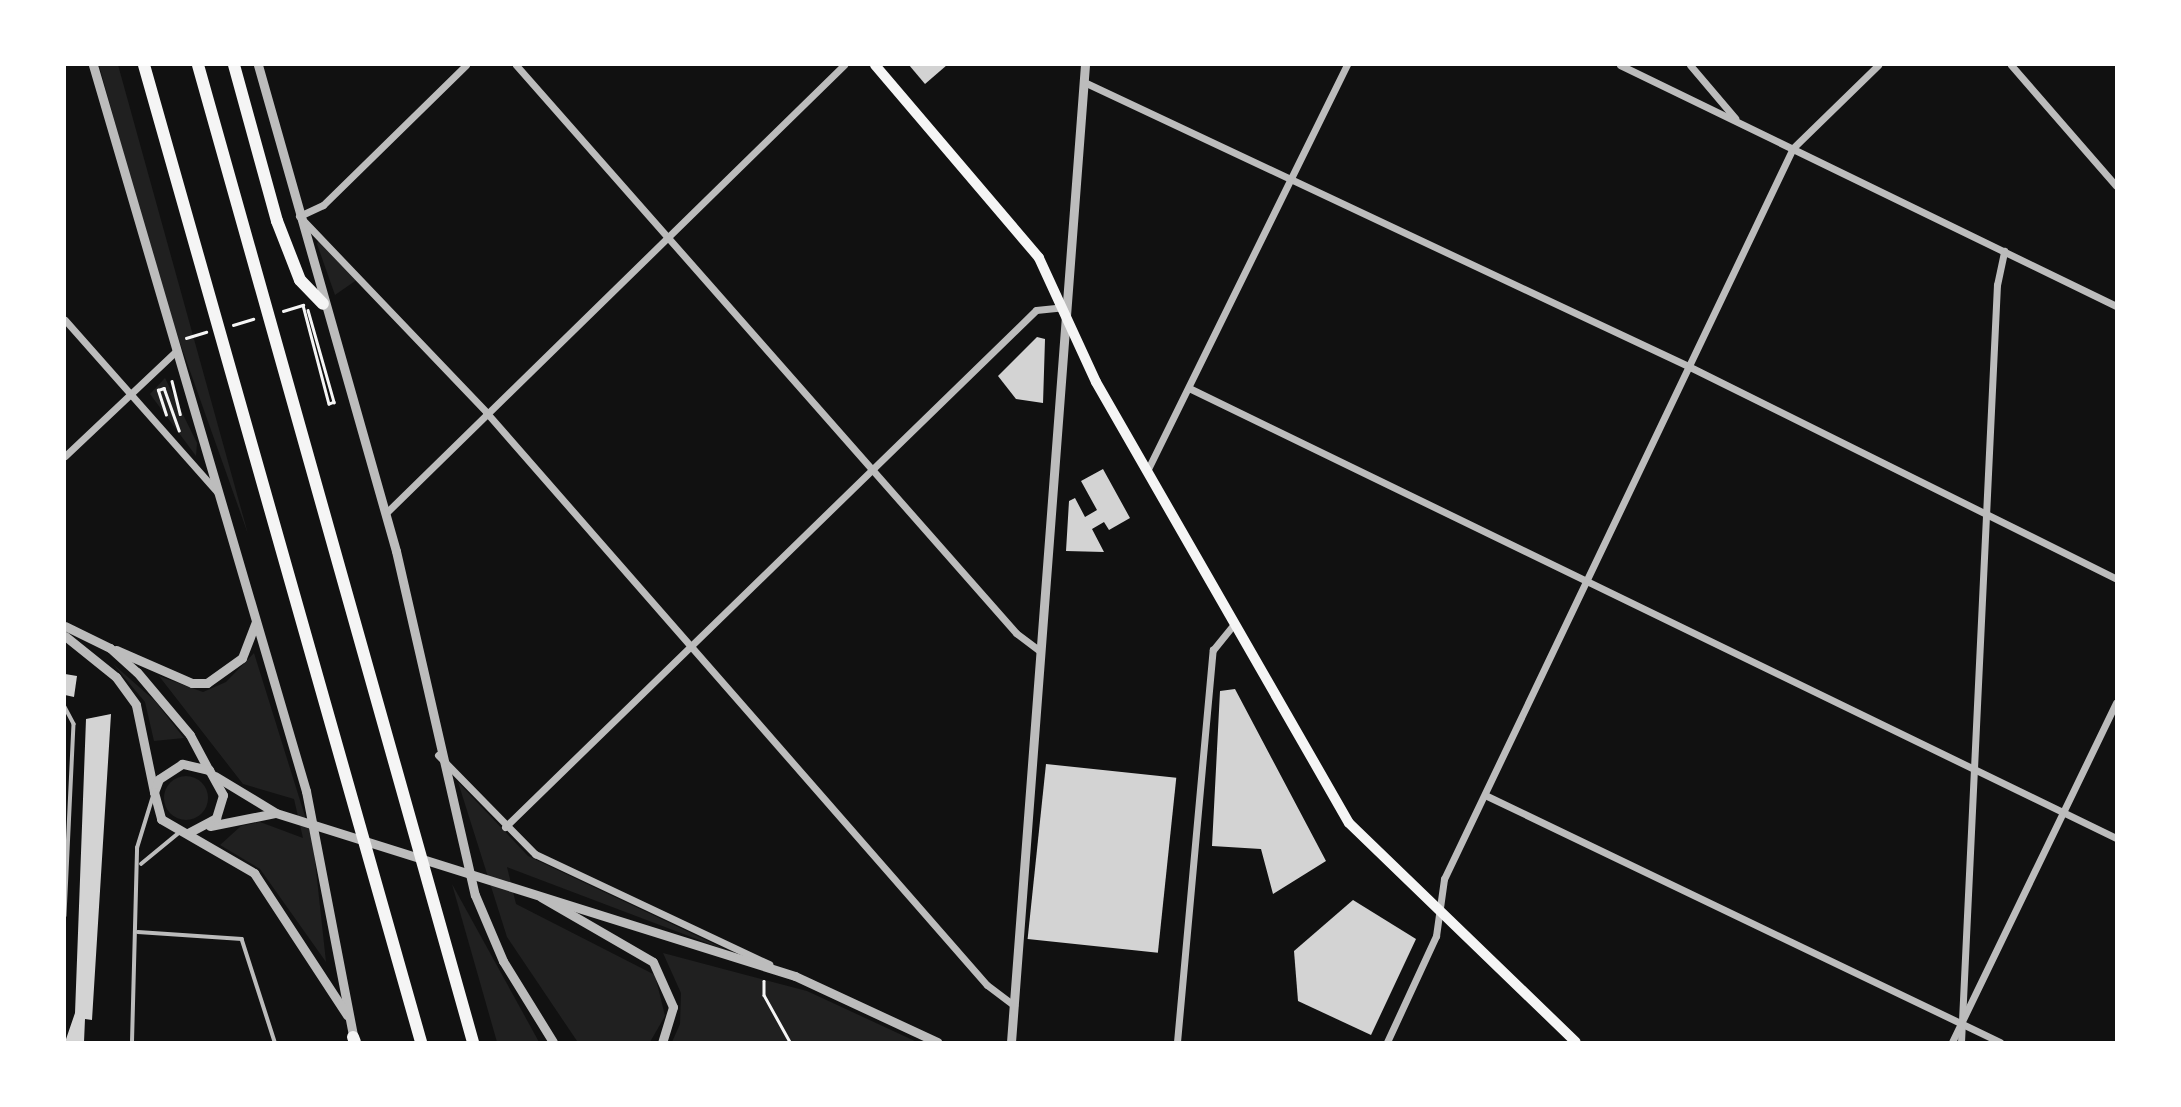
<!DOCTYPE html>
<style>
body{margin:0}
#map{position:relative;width:2181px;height:1107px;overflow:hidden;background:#111;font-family:Karla,sans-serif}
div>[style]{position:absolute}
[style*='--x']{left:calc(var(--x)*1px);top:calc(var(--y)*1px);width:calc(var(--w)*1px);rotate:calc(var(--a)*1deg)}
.green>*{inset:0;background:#202020}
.round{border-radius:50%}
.building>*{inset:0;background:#d3d3d3;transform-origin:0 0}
.path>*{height:2.5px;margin:-1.25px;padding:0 1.25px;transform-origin:1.25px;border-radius:1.25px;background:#f5f5f5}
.service>*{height:3.5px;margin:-1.75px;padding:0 1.75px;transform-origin:1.75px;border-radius:1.75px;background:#bcbcbc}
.minor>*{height:7px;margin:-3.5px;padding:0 3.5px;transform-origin:3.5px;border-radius:3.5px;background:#bcbcbc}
.tertiary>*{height:9px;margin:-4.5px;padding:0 4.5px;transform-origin:4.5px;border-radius:4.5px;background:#bcbcbc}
.secondary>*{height:10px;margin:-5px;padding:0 5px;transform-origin:5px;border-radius:5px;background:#f5f5f5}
.motorway>*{height:12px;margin:-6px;padding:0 6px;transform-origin:6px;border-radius:6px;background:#f5f5f5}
span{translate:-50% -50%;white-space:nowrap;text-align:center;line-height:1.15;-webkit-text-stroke:5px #fff;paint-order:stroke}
.frame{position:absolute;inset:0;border:66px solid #fff;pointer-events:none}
</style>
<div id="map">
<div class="green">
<div style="clip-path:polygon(99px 65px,118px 65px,248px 534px,163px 295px)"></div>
<div style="clip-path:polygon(319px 238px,358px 279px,335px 295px,317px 244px)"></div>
<div style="clip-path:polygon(165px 378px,197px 443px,196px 456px,150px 394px)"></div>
<div style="clip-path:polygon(254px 653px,313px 842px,326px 962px,260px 869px,220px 845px,241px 826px,260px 822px,303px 838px,294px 799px,243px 784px,159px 676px,203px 692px,226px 682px)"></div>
<div style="clip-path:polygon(113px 664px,155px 701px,184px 738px,154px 741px,145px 702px)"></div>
<div class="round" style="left:164px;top:776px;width:44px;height:44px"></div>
<div style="clip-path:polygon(458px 782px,528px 856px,731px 952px,507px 867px,516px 904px,655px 975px,665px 1016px,650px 1042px,577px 1041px,507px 937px)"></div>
<div style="clip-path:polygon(452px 884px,539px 1042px,497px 1042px)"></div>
<div style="clip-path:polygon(663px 953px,807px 991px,917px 1042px,672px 1042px,680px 1024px,681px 993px)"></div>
</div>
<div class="building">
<div style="clip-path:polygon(909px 65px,947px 65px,925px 84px)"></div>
<div style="clip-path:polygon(1037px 337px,1045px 339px,1043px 403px,1016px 399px,998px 376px)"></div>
<div style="clip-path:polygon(1103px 469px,1130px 518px,1109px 530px,1104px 522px,1092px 529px,1104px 552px,1066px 551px,1069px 501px,1075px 498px,1085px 517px,1097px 510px,1081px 481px)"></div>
<div style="clip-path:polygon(65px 674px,77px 676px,74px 697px,65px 695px)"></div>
<div style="clip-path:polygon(1235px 689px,1326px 861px,1273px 894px,1261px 849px,1212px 846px,1220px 691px)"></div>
<div style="clip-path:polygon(111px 714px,92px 1020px,85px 1019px,84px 1042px,65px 1042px,75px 1013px,86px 719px)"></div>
<div style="left:1046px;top:764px;width:131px;height:176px;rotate:6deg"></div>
<div style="clip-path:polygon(1353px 900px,1416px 939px,1371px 1035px,1298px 1001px,1294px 951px)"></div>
</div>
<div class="path">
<div style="--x:308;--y:310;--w:96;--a:74.2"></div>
<div style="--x:334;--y:402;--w:5;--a:158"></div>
<div style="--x:283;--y:311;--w:21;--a:-17"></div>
<div style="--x:303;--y:305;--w:102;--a:75.3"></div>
<div style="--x:233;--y:325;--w:21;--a:-17"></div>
<div style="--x:186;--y:338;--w:21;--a:-17"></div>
<div style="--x:172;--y:381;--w:34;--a:76"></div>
<div style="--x:166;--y:415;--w:26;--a:-108"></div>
<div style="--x:158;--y:390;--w:6;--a:-18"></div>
<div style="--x:164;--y:388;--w:45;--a:70.3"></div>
<div style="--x:764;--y:981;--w:14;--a:90"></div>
<div style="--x:764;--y:995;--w:54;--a:61"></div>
</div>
<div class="service">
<div style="--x:65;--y:707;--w:19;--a:62"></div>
<div style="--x:74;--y:724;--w:192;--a:92.7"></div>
<div style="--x:141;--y:864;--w:50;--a:-39.4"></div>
<div style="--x:138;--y:932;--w:104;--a:3.9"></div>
<div style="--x:242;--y:939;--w:108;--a:72.2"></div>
<div style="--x:132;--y:1042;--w:194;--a:-88.5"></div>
<div style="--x:137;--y:848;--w:54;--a:-72.9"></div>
</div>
<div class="minor">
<div style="--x:466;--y:65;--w:200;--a:135.6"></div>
<div style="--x:323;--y:205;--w:26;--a:155"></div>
<div style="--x:299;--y:216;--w:271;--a:46.3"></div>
<div style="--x:486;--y:412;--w:761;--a:48.84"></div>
<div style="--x:987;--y:985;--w:34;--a:37"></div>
<div style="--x:516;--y:65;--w:757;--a:48.64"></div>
<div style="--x:1016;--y:633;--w:31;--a:37"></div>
<div style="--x:1620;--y:65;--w:551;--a:25.91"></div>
<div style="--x:1690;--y:65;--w:70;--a:49.7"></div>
<div style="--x:2011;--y:65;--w:160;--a:49"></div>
<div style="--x:1084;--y:82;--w:667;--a:25.18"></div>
<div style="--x:1688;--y:366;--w:478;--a:26.4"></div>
<div style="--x:65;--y:320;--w:231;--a:48.5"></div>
<div style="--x:1191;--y:389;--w:1028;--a:25.89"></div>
<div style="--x:65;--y:456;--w:154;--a:-43.4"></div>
<div style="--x:1147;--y:471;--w:453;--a:-63.8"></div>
<div style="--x:386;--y:513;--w:641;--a:-44.37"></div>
<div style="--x:438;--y:755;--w:139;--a:45.6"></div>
<div style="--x:535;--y:854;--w:259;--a:25.2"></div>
<div style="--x:1487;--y:796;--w:569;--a:25.62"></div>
<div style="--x:505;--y:827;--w:741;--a:-44.23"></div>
<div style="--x:1036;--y:310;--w:27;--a:-6"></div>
<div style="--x:1177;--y:1042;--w:394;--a:-84.8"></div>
<div style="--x:1213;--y:650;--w:32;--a:-51"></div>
<div style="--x:1387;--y:1042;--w:117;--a:-65.2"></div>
<div style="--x:1436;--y:936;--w:58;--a:-82"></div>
<div style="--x:1444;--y:879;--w:810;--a:-64.48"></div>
<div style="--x:1793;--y:148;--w:119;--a:-44.3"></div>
<div style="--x:1952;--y:1042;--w:377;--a:-64.2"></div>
<div style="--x:1961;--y:1042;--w:758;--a:-87.28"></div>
<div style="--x:1997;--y:285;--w:35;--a:-78"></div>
</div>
<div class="tertiary">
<div style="--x:93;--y:65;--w:757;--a:73.65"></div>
<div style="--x:306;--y:791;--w:255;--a:79.1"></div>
<div style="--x:258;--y:65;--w:505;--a:74.15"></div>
<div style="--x:396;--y:551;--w:353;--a:77.1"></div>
<div style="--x:475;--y:895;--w:72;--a:67"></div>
<div style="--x:503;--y:961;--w:95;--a:58.3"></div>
<div style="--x:65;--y:626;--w:50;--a:26.1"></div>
<div style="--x:110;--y:648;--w:36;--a:42"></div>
<div style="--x:137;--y:672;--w:82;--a:49.9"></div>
<div style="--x:190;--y:735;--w:40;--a:62"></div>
<div style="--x:65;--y:636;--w:65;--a:38.8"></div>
<div style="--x:116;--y:677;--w:34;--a:54"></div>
<div style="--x:136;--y:705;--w:89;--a:78.3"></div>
<div style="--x:116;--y:650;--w:83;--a:23.5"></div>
<div style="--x:192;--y:683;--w:15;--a:0"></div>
<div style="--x:207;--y:683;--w:43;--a:-35.5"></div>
<div style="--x:242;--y:658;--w:39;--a:-69"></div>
<div style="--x:215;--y:776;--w:71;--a:31.2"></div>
<div style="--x:276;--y:813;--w:544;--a:17.44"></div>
<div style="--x:795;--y:976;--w:157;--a:24.9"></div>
<div style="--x:210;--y:826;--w:66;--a:-11.3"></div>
<div style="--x:188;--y:833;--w:32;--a:-28"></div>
<div style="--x:216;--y:818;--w:24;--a:-73"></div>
<div style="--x:223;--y:795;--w:29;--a:-119"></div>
<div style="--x:209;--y:770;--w:28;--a:-167"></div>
<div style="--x:182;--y:764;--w:27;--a:147"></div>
<div style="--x:159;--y:779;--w:14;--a:111"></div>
<div style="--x:154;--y:792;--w:28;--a:75"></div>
<div style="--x:161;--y:819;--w:108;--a:30.1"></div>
<div style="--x:254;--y:873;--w:170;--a:56.8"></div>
<div style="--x:541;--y:897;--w:129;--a:30.1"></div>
<div style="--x:653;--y:962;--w:49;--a:66"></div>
<div style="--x:673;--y:1007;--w:37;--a:107"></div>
<div style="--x:1011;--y:1042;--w:980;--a:-85.67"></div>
</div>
<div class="secondary">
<div style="--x:875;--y:65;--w:253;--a:49.6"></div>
<div style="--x:1039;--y:258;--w:136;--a:65.3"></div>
<div style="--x:1096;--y:382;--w:508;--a:60.16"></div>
<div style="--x:1349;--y:823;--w:315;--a:44"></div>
</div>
<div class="motorway">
<div style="--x:144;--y:65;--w:1016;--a:74.17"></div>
<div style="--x:198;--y:65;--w:1015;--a:74.28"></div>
<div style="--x:234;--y:65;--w:162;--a:74.6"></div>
<div style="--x:277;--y:221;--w:63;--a:68.7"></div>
<div style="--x:300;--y:280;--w:33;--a:46"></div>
<div style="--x:353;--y:1037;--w:5;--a:68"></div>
</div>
<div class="frame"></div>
</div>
